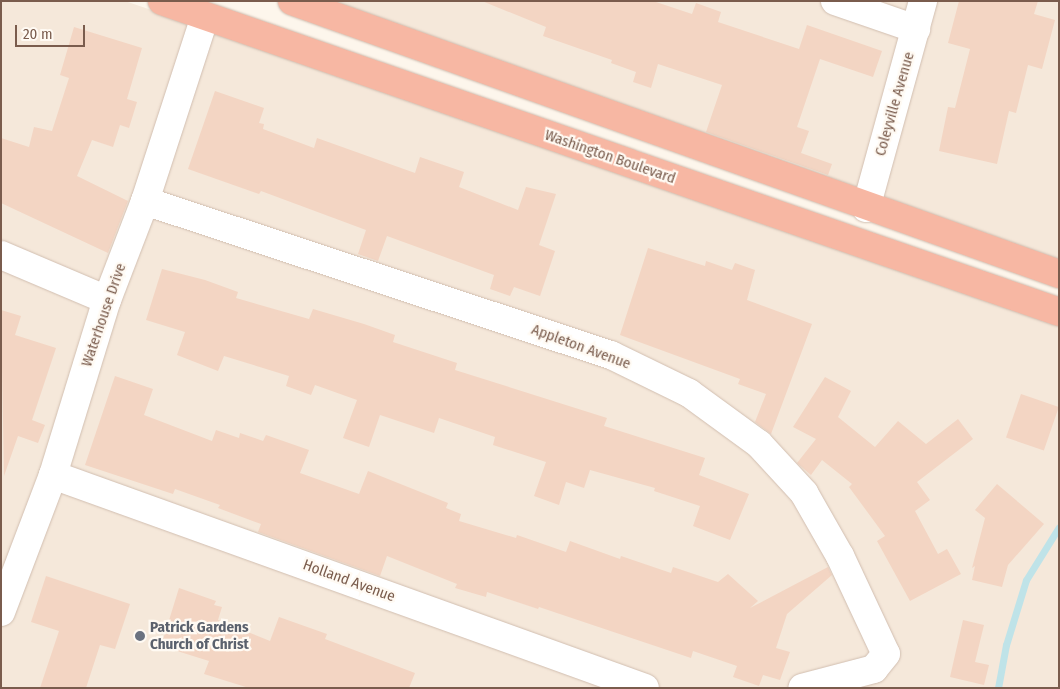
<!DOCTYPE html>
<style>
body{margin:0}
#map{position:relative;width:1060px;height:689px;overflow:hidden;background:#fdf6ec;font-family:"Fira Sans Condensed",sans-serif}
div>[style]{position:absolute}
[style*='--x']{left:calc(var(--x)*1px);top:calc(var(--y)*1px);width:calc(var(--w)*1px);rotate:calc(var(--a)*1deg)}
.residential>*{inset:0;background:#f5e8da}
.stream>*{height:7px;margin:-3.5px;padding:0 3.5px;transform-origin:3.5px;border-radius:3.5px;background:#bfe3e8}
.building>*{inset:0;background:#f3d5c3;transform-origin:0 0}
.roads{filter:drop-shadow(0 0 1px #d1beb0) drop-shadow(0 0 1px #d1beb0)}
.minor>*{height:28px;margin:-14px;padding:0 14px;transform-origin:14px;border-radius:14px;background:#fff}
.highway>*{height:28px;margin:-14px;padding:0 14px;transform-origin:14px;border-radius:14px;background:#f7b7a3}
.dots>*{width:14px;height:14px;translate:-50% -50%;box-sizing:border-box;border:2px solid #fffaf3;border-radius:50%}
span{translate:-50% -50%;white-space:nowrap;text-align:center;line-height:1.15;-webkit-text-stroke:4.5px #fffaf3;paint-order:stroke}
.street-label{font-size:15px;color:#7a5c4d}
.worship-label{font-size:15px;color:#5b616d;font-weight:700}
.left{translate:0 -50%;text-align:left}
.frame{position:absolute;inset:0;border:2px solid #7a5c4d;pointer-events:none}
.scale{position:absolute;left:15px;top:25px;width:70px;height:22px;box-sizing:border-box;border:2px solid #7a5c4d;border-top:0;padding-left:6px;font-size:15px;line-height:18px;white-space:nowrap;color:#7a5c4d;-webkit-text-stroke:4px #fffaf3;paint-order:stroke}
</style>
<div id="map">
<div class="residential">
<div style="clip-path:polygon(1px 1px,125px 1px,1059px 322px,1059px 688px,1px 688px)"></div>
<div style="clip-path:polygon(305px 1px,1059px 1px,1059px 268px)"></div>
</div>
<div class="stream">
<div style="--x:998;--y:688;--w:44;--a:-79.5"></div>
<div style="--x:1006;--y:645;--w:68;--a:-72.9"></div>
<div style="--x:1026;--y:580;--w:62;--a:-58.1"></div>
</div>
<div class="building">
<div style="clip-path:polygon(482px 1px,653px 1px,692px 14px,696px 3px,721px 12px,718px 22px,799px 49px,807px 25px,882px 51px,873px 77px,820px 59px,797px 127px,809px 131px,801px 153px,832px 164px,828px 175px,706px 132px,722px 85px,658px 64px,651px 88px,633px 82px,636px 72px,611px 63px,612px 60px,543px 36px,546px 27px)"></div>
<div style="clip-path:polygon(959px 1px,1038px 1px,1034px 14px,1055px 20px,1042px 69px,1028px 65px,1016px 113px,1009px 111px,997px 164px,939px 151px,948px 107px,955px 108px,970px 49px,948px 43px)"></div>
<div style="clip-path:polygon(74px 27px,142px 48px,127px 99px,137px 102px,129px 128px,120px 125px,113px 147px,92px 140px,77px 176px,128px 201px,108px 253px,1px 203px,1px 138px,29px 147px,34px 127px,52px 131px,69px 78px,60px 75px)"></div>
<div style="clip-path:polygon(215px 91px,264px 108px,259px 123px,264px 124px,263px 129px,314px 148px,317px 138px,415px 173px,420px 157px,464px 172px,459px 187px,518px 210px,526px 187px,556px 194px,539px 245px,555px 251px,540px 296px,514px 287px,510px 296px,490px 289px,494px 275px,387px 236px,378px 261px,358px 254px,366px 230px,261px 191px,259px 194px,188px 169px)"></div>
<div style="clip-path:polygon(648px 248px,705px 266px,706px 261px,732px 270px,735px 263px,755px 270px,747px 300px,812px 324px,771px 434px,755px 422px,766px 394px,738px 384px,740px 379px,620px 335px)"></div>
<div style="clip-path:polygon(162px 269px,205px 280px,238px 292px,236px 298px,309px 319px,313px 309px,364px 324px,395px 335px,393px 342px,457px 363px,455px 370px,607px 418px,604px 426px,705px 458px,699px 475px,749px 494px,730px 540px,693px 526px,700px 506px,654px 491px,655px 488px,590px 470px,584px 488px,566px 482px,559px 505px,534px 496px,546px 462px,493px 445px,495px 437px,439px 418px,434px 433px,380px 415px,369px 447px,343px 438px,357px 400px,315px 385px,311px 395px,286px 386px,289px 376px,224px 356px,218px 371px,177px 355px,185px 332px,146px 320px)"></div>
<div style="clip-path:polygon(1px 310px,21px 316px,15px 335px,56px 348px,32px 420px,45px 425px,38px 443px,18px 436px,4px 476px)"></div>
<div style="clip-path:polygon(115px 376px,153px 389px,144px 415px,212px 441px,216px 430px,239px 438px,240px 433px,263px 441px,266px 435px,309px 450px,300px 473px,359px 494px,368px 471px,448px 503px,446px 508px,461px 514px,459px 521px,516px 538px,517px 535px,566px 552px,570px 541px,620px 559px,621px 556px,671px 573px,673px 567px,718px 582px,728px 574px,758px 601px,750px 608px,828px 567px,832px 575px,787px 614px,776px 648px,790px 652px,780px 680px,763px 675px,759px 686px,733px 677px,737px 666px,693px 651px,691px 658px,539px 607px,538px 609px,487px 592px,486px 597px,455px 588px,457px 584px,387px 556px,380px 576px,258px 532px,261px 524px,218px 508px,220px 505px,175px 489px,173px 494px,85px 465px)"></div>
<div style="clip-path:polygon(825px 377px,851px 391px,838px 417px,875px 447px,898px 421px,926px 444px,958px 419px,973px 439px,917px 482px,930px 500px,915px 511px,938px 554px,947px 549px,961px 574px,910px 601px,877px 541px,885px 536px,849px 487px,852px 484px,822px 460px,811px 475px,797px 463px,816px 439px,793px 427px)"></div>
<div style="left:1021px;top:394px;width:40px;height:46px;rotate:19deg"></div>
<div style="clip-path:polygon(997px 484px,1044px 524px,1008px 565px,1002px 587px,972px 580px,975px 566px,972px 568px,985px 518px,975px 510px)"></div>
<div style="clip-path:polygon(46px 576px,130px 604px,115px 649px,100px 645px,86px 688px,40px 688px,59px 631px,31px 622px)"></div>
<div style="clip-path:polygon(179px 588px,216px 601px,214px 605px,222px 607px,218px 620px,270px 641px,279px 617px,327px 634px,325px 639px,415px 673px,409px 688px,249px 688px,204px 674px,209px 661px,161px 646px)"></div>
<div style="clip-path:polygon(963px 620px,984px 625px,975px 662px,989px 665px,984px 685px,950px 677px)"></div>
</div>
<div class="roads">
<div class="minor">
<div style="--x:835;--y:1;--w:86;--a:19.1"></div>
<div style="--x:145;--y:201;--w:491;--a:18.3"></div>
<div style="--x:611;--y:355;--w:87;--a:26"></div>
<div style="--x:689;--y:393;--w:87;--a:36.1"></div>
<div style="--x:759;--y:444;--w:67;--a:47.4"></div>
<div style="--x:804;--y:493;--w:73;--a:60.3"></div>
<div style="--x:840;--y:556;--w:108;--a:64.9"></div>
<div style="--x:886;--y:654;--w:19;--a:129"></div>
<div style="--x:874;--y:669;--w:74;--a:165.2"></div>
<div style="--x:866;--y:208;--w:215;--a:-74.6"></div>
<div style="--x:1;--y:255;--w:115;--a:23"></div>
<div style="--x:53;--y:475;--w:629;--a:19.79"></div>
<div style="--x:1;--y:612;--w:147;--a:-69.2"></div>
<div style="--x:53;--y:475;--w:183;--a:-72.9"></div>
<div style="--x:107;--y:300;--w:106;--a:-69"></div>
<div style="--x:145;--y:201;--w:194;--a:-72"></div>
</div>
<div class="highway">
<div style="--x:162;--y:1;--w:949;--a:19.12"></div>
<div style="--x:292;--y:1;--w:814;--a:19.59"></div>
</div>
</div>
<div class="dots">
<div style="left:140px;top:636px;background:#6b7280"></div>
</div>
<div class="street-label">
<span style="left:895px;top:104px;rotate:-74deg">Coleyville Avenue</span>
<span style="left:610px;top:157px;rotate:19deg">Washington Boulevard</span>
<span style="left:104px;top:315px;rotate:-71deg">Waterhouse Drive</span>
<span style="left:581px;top:347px;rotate:20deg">Appleton Avenue</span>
<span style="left:349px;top:581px;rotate:20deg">Holland Avenue</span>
</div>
<div class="worship-label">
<span class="left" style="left:150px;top:636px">Patrick Gardens<br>Church of Christ</span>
</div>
<div class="frame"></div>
<div class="scale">20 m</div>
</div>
